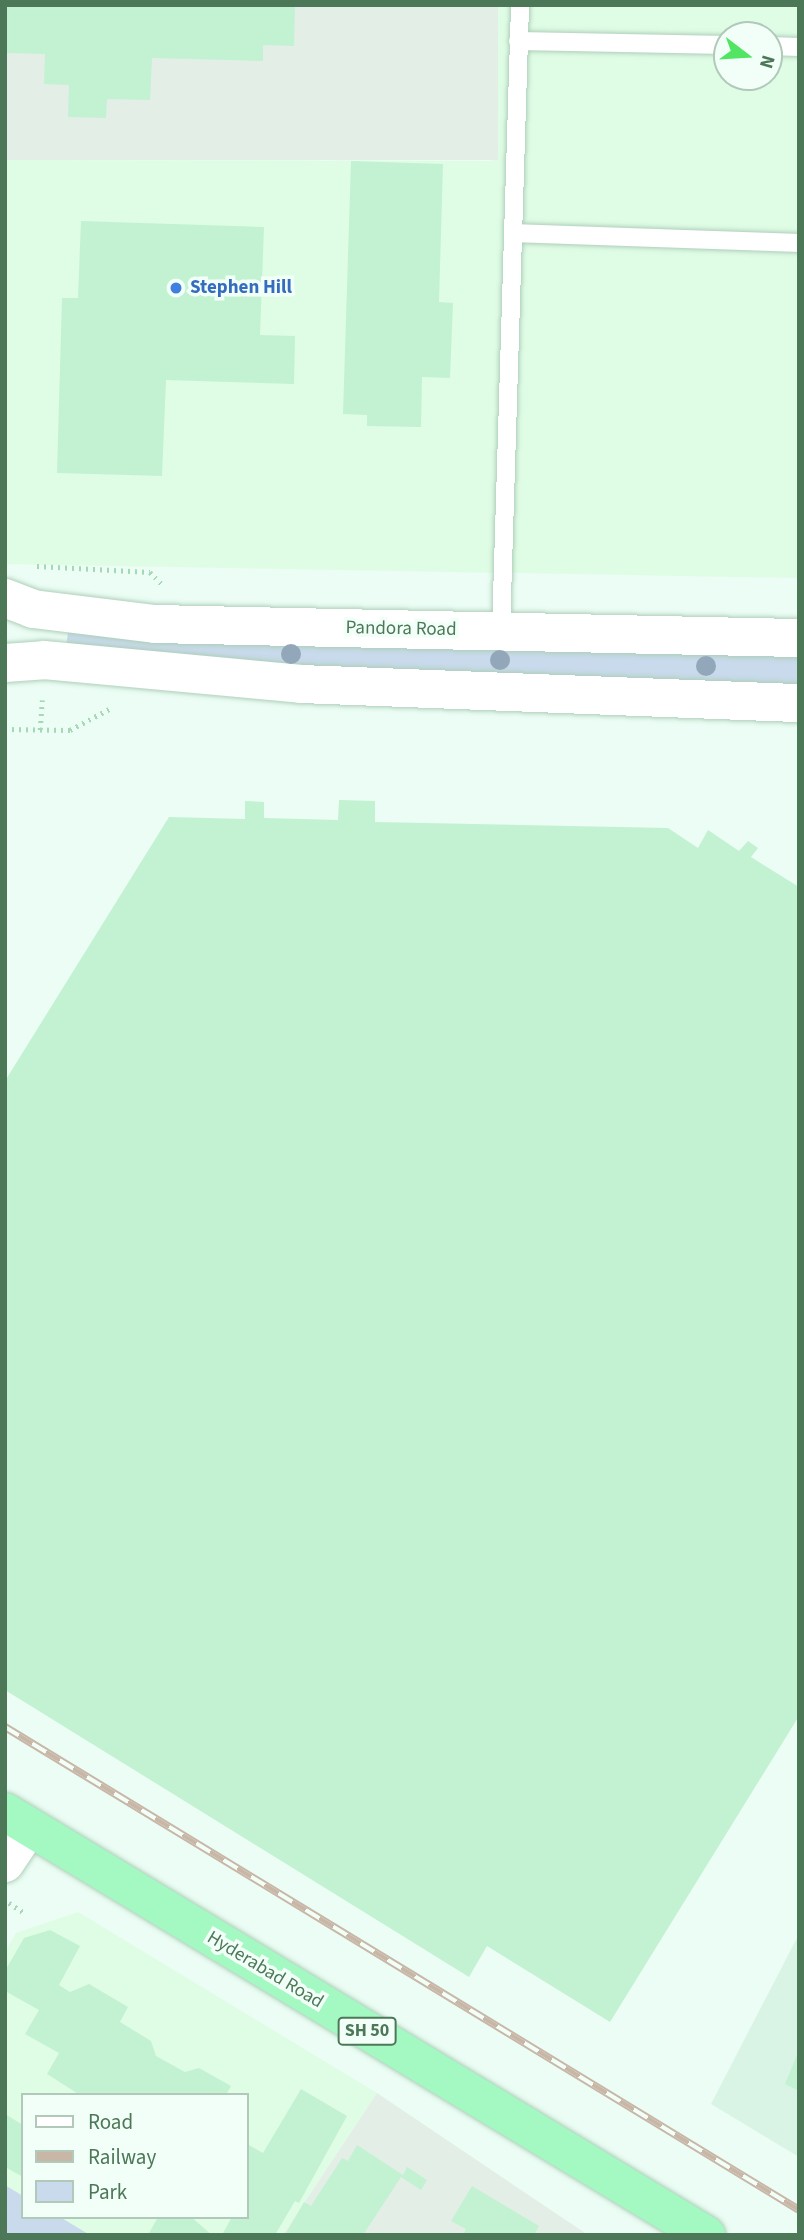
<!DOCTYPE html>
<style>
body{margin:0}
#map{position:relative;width:804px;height:2240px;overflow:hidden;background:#ebfdf4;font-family:"Source Sans 3",sans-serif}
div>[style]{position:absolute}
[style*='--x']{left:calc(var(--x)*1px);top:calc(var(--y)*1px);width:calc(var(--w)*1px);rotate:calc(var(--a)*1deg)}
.residential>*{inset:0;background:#d9f4e5}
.commercial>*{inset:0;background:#dffce5}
.industrial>*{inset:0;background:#e3eee7;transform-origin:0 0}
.green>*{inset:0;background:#c8daeb}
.building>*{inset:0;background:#c2f2d1}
.path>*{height:4.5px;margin-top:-2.25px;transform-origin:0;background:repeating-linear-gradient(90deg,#a5d8b4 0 2px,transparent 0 7px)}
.roads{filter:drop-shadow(0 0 2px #afcfba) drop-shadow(0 0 2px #afcfba)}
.service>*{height:18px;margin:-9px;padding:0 9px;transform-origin:9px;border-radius:9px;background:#fff}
.tertiary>*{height:38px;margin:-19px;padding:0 19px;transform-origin:19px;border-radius:19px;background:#fff}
.secondary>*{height:38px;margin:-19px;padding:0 19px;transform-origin:19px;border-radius:19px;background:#fff}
.trunk>*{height:38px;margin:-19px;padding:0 19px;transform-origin:19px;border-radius:19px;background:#a4f8c1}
.rail>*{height:8px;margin-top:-4px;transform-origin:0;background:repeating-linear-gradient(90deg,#f2fff8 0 16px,#c8b6a7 0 32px);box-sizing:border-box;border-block:2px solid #c8b6a7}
.trees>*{width:20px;height:20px;margin:-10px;border-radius:50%;background:#92a8ba}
.dots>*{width:19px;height:19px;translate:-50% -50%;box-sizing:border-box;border:4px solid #f2fff8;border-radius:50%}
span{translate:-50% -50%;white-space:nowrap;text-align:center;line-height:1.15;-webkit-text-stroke:7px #f2fff8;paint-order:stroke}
.shield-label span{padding:2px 5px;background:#f2fff8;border:2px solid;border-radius:5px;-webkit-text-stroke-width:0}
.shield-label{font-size:18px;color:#4d7858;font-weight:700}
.shop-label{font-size:19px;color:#366cbe;font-weight:700}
.left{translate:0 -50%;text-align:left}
.street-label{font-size:19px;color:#4d7858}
.frame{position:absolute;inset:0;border:7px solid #4d7858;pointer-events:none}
.legend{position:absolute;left:21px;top:2093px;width:228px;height:126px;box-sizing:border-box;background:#f2fff8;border:2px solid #b0c9b8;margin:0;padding:9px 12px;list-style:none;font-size:21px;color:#4d7858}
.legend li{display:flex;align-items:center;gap:14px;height:35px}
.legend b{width:35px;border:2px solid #b0c9b8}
.north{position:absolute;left:713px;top:21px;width:70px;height:70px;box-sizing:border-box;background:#f2fff8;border:2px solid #b0c9b8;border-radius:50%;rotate:107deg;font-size:19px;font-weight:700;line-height:28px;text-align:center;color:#4d7858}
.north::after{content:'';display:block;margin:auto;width:24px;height:32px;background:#52e564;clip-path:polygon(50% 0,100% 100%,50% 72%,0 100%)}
</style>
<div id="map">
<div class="residential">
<div style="clip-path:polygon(799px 1934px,799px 2157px,711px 2104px)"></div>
</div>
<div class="commercial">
<div style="clip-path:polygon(evenodd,498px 5px,799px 5px,799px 578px,5px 564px,5px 160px,492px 161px,498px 5px,727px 35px,769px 35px,769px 77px,727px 77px,727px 35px)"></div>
<div style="clip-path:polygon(78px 1912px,377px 2093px,283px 2235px,90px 2235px,60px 2217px,247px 2217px,247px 2095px,23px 2095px,23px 2196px,5px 2185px,5px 1952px,16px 1933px)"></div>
</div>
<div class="industrial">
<div style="left:5px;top:5px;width:493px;height:155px"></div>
<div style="clip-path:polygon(377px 2093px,588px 2235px,283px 2235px)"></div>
</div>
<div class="green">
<div style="clip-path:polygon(68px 632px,799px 655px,799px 685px,286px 671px,66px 648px)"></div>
<div style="clip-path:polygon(5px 2185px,23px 2196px,23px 2217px,60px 2217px,90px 2235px,5px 2235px)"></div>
</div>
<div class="building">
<div style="clip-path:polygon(5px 5px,295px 5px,294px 46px,263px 45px,263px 61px,152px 58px,150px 100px,107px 99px,106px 118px,68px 117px,69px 85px,44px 84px,45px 54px,5px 53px)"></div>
<div style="clip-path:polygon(351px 161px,443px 164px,439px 302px,453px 303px,450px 378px,422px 377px,421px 427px,367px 426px,367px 415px,343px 414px)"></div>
<div style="clip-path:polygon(81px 221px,264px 227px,260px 335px,295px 336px,294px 384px,166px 380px,162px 476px,57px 473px,62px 298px,78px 298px)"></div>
<div style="clip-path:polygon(339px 800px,375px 801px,375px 822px,668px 828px,698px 848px,708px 830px,739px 851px,748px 841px,758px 848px,751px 857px,799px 887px,799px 1716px,610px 2022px,487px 1946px,469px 1977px,5px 1690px,5px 1081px,169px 817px,245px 819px,245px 801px,264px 802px,264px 818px,338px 820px)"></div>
<div style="clip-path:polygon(50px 1930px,80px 1946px,59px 1985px,70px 1992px,89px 1984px,128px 2007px,120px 2022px,151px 2041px,156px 2056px,185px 2072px,199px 2068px,231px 2086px,226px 2095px,80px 2095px,47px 2074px,59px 2053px,25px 2034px,39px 2010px,5px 1991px,5px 1971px,24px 1938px)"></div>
<div style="clip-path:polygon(799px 2050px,799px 2091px,785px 2084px)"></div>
<div style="clip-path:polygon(301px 2089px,347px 2116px,299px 2203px,295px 2201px,275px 2235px,222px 2235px,232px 2217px,247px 2217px,247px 2144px,263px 2153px)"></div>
<div style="clip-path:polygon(5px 2114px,23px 2125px,23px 2177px,5px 2167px)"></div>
<div style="clip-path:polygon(357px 2145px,403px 2175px,407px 2167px,427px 2180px,421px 2190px,401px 2177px,363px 2235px,285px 2235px,304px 2202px,311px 2206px,342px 2158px,348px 2161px)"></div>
<div style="clip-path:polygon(472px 2186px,539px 2226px,534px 2235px,463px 2235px,466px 2229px,451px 2221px)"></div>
<div style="clip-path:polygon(158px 2217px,191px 2217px,212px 2235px,148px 2235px)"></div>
</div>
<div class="path">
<div style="--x:37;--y:566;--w:113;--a:3"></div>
<div style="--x:150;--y:572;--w:18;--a:45"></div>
<div style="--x:5;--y:729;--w:65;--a:0.9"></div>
<div style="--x:70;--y:730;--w:47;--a:-28.2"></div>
<div style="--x:40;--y:730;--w:30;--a:-86"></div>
<div style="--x:9;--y:1903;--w:17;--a:33"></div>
</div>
<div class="roads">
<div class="service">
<div style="--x:518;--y:41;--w:209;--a:1.1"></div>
<div style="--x:769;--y:46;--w:30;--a:2"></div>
<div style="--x:513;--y:233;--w:286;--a:2"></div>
<div style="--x:501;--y:631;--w:626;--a:-88.26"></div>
</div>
<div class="tertiary">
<div style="--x:5;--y:1863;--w:43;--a:-56.3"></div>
</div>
<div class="secondary">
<div style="--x:5;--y:598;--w:30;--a:21"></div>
<div style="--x:33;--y:609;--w:123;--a:7"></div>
<div style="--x:155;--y:624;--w:644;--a:1.25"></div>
<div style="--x:5;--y:663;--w:39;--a:-4"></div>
<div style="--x:44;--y:660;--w:258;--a:5.3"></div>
<div style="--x:301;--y:684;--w:498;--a:2.2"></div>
</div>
<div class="trunk">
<div style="--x:5;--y:1812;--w:819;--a:31.11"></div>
</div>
</div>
<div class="rail">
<div style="--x:5;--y:1727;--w:929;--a:31.31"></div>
</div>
<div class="trees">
<div style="left:291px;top:654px"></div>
<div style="left:500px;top:660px"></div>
<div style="left:706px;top:666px"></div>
</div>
<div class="dots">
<div style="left:176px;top:288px;background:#3f7fe0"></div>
</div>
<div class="shield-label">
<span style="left:367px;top:2031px">SH 50</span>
</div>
<div class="shop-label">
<span class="left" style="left:190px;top:288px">Stephen Hill</span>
</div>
<div class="street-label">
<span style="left:401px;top:629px;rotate:1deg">Pandora Road</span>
<span style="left:265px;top:1970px;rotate:31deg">Hyderabad Road</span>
</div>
<div class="frame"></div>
<ul class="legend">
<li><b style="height:9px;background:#fff"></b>Road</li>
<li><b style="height:9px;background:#c8b6a7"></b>Railway</li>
<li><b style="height:19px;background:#c8daeb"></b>Park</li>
</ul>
<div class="north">N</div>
</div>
